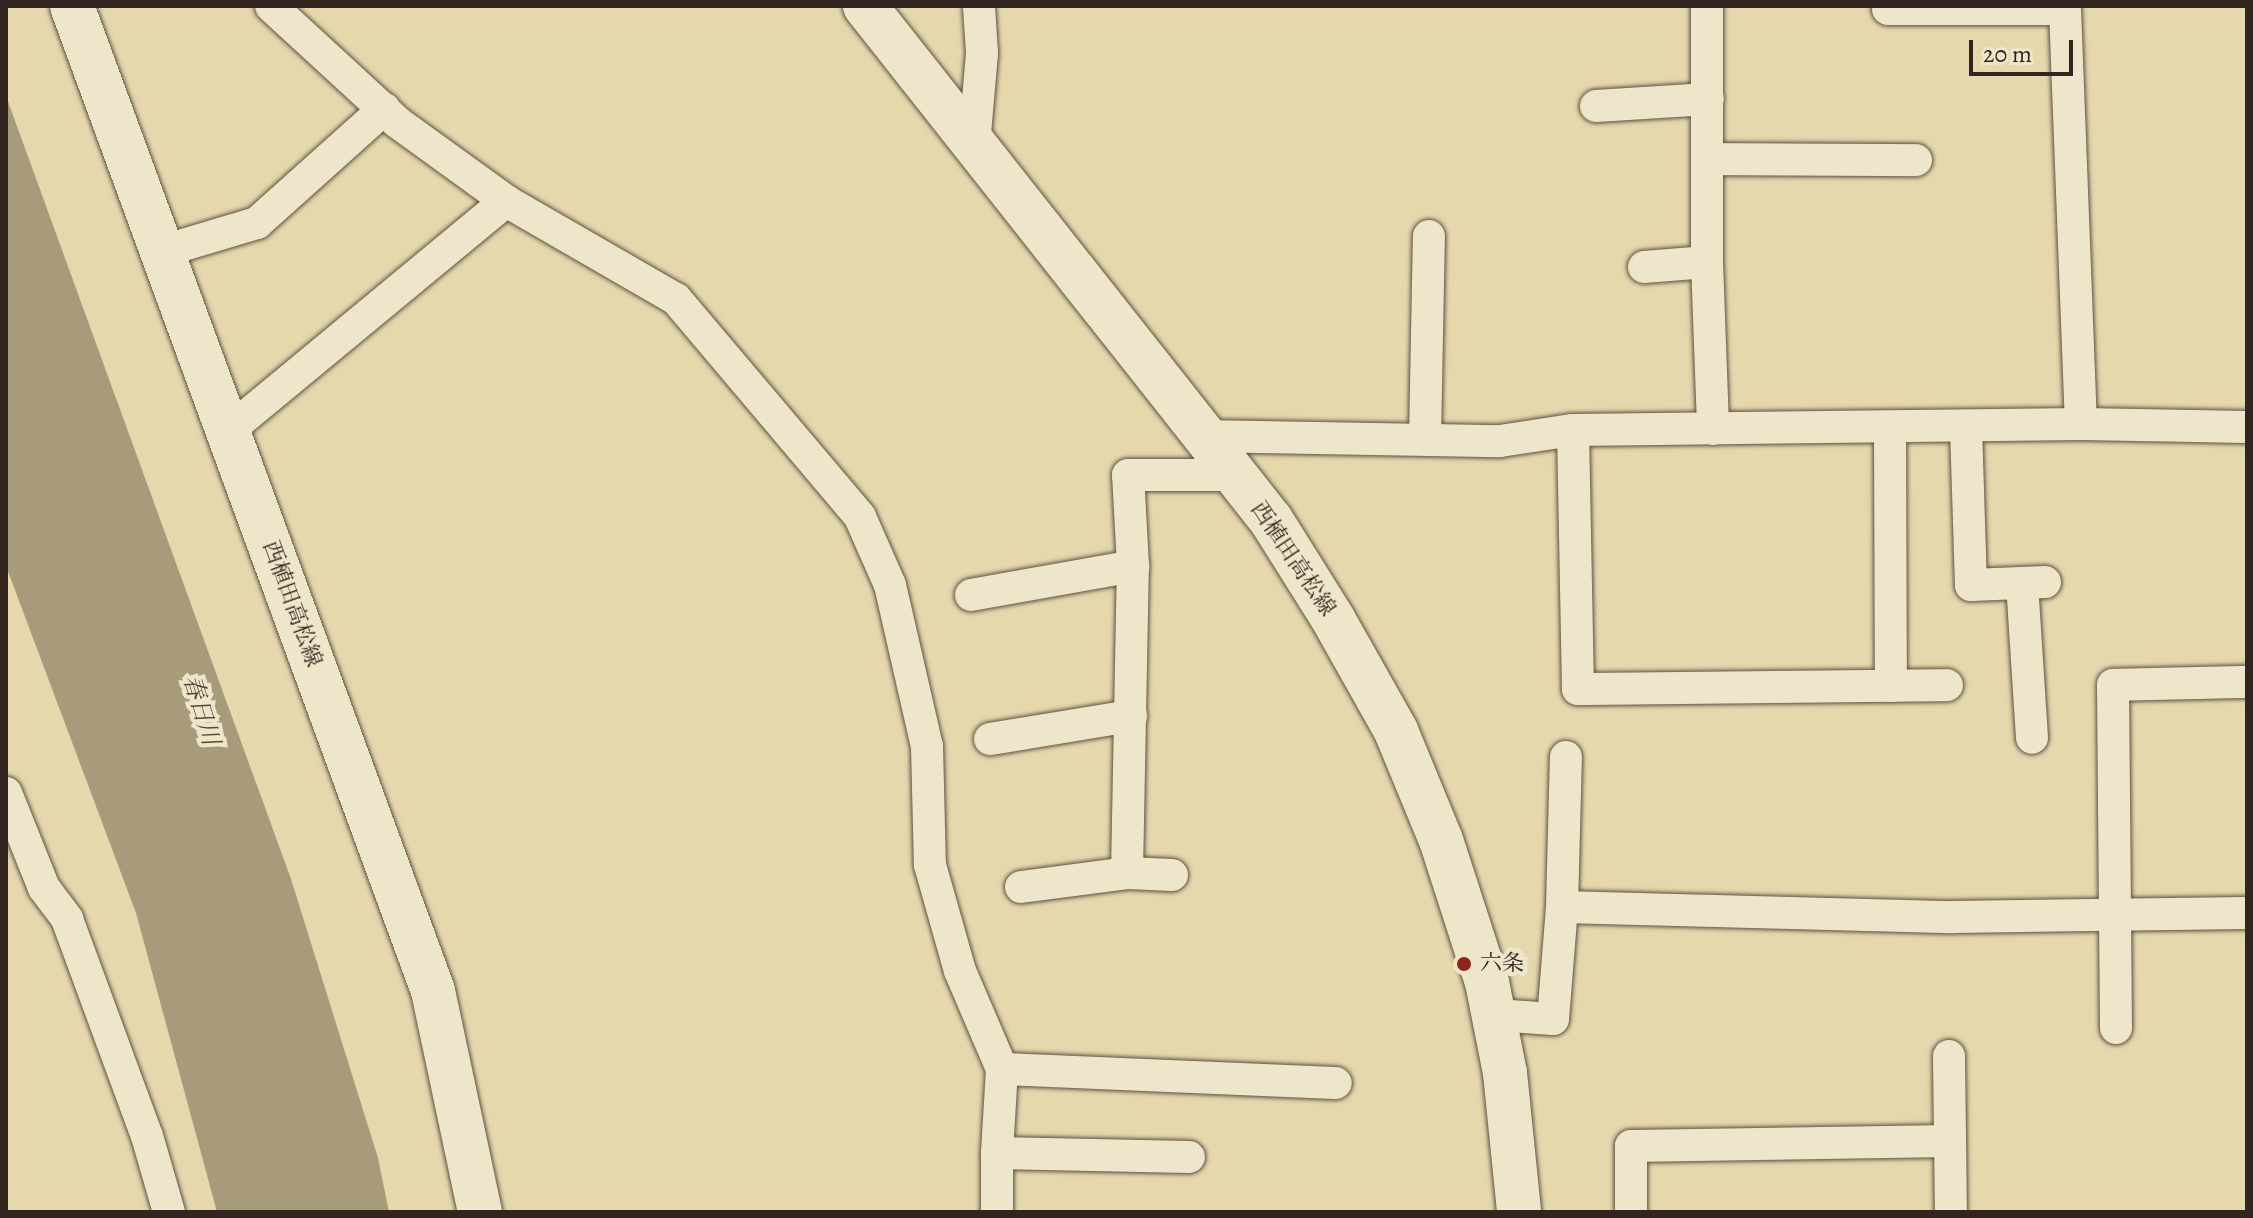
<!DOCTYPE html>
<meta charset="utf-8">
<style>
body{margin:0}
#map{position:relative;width:2253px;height:1218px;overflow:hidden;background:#e5d8ad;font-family:Alegreya,"Noto Serif JP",serif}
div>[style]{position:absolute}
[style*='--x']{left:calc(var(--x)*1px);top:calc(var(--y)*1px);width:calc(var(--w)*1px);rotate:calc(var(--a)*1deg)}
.water>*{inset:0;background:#a89b7c}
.roads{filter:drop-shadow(0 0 2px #5f5142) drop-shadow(0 0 2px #5f5142)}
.minor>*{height:32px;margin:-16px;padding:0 16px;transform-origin:16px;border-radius:16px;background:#eee6ca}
.secondary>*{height:44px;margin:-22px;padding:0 22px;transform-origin:22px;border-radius:22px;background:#eee6ca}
.dots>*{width:22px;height:22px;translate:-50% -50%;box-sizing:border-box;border:4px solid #eee6ca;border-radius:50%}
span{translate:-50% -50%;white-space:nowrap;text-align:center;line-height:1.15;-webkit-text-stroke:8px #eee6ca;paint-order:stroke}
.street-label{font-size:22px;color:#32241e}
.poi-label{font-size:22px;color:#32241e}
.left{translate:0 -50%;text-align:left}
.water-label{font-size:24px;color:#55483a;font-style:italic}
.frame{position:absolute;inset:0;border:8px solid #32241e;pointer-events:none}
.scale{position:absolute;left:1969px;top:40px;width:104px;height:36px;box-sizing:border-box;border:4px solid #32241e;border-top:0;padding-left:10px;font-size:24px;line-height:28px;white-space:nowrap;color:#32241e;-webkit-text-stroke:6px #eee6ca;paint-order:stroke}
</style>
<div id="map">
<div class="water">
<div style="clip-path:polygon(6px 96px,291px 879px,378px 1158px,389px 1212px,217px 1212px,136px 913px,6px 566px)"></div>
</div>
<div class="roads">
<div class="minor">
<div style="--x:271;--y:6;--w:171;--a:42.6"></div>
<div style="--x:397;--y:122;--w:135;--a:35.9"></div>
<div style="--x:506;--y:201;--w:196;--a:30"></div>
<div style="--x:676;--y:299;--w:285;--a:49.8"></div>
<div style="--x:860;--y:517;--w:74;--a:66.2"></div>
<div style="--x:890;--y:585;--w:165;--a:77.1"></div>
<div style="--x:927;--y:746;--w:119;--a:88.6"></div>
<div style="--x:930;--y:865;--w:110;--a:74.2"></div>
<div style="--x:960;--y:971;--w:107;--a:66.8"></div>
<div style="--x:1002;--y:1069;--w:334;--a:2.4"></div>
<div style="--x:1707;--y:6;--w:256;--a:90"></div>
<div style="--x:1707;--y:262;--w:167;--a:87.9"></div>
<div style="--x:1888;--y:9;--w:177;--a:0"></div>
<div style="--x:2065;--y:9;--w:415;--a:87.8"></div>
<div style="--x:1596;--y:106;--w:112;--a:-3.6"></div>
<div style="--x:974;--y:145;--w:92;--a:-85"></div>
<div style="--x:982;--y:53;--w:47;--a:-93.7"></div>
<div style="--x:1708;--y:159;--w:208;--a:0.3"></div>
<div style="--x:163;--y:251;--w:98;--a:-16.6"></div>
<div style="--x:257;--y:223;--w:171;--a:-41.9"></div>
<div style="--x:1644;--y:267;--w:63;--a:-4.5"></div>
<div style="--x:1966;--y:427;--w:158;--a:88.2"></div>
<div style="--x:1971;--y:585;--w:74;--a:-2.3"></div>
<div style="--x:1890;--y:428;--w:258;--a:89.8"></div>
<div style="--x:1573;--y:430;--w:259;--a:88.9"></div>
<div style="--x:1578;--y:689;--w:369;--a:-0.6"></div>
<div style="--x:228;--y:431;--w:361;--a:-39.6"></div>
<div style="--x:1203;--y:436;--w:297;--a:1"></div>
<div style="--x:1500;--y:441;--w:74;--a:-8.6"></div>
<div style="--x:1573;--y:430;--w:508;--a:-0.68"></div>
<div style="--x:2081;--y:424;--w:166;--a:1"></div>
<div style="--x:1425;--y:439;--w:203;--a:-88.9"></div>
<div style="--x:2022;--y:583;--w:155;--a:86.3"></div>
<div style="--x:971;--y:595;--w:165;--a:-10.1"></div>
<div style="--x:990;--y:739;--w:143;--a:-9.3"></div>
<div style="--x:6;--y:793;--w:102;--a:68.2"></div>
<div style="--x:44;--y:888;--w:39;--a:53"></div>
<div style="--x:67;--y:919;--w:231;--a:69.8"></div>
<div style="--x:147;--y:1136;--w:79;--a:73.9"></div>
<div style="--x:1127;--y:873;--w:45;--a:2.5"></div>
<div style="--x:1021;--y:887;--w:107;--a:-7.5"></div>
<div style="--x:1127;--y:873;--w:307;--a:-88.9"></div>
<div style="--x:1133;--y:566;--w:91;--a:-93.1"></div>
<div style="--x:1128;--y:475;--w:106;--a:0"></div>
<div style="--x:1562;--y:907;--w:391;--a:1.5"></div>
<div style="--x:1953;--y:917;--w:294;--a:-0.8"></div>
<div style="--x:1495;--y:1015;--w:58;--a:3.9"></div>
<div style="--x:1553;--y:1019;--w:112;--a:-85.4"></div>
<div style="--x:1562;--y:907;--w:150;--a:-88.5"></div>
<div style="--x:2116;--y:1028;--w:343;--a:-90.5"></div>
<div style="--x:2113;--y:685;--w:134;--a:-1.3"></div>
<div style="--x:1949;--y:1056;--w:156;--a:89.3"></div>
<div style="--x:997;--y:1153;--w:192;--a:1.2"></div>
<div style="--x:997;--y:1212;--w:59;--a:-90"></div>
<div style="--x:997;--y:1153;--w:84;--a:-86.6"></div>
<div style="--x:1631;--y:1212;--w:66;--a:-90"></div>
<div style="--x:1631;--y:1146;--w:319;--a:-0.9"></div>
</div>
<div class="secondary">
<div style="--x:72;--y:6;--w:1049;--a:69.87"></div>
<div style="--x:433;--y:991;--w:226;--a:78"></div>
<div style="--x:865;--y:6;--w:655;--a:51.7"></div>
<div style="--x:1271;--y:520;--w:117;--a:57.9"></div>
<div style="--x:1333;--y:619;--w:129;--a:60.6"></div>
<div style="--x:1396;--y:731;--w:118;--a:67.6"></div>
<div style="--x:1441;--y:840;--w:149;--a:72.1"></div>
<div style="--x:1487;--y:982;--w:93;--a:78.8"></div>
<div style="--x:1505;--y:1073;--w:140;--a:84.2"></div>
</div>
</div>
<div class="dots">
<div style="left:1464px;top:964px;background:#8f2418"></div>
</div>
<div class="street-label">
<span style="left:1293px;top:559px;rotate:56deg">西植田高松線</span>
<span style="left:292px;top:604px;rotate:70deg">西植田高松線</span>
</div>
<div class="poi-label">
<span class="left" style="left:1480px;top:964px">六条</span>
</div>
<div class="water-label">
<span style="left:201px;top:710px;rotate:73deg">春日川</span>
</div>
<div class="frame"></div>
<div class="scale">20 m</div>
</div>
